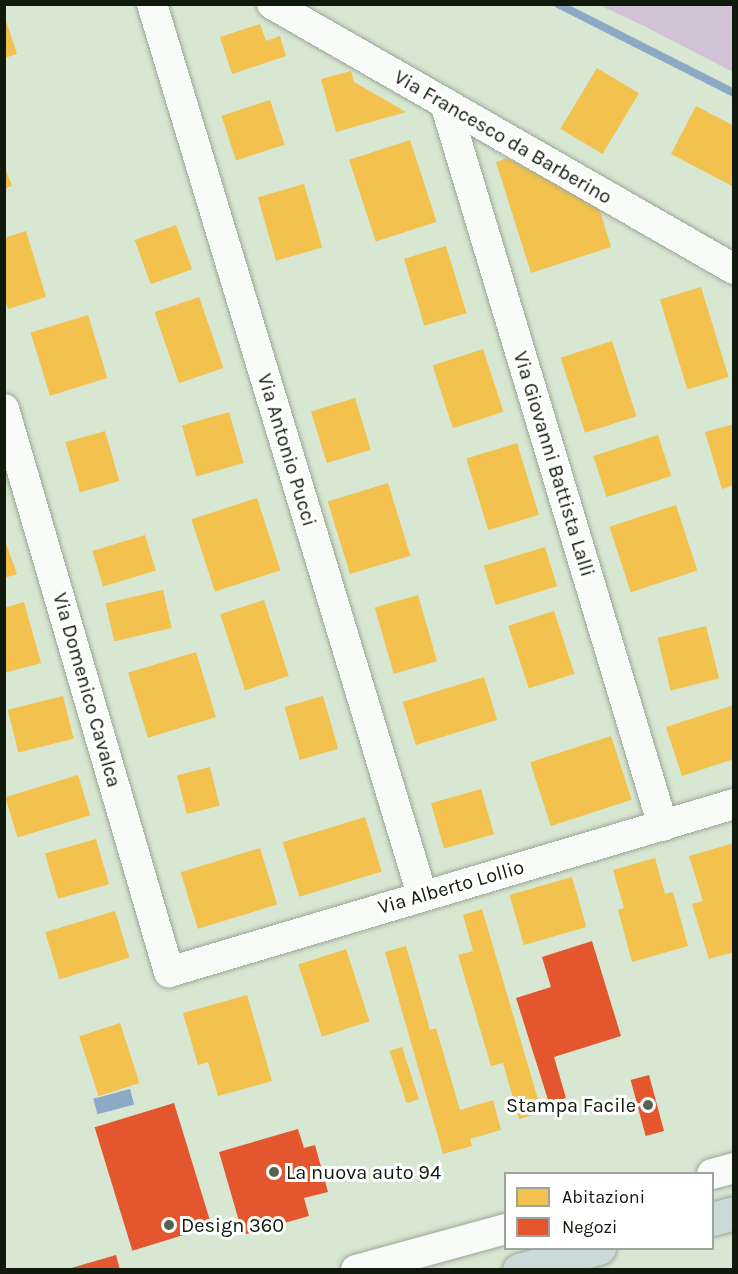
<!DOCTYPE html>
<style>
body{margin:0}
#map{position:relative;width:738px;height:1274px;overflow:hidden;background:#d7e7d1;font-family:Karla,sans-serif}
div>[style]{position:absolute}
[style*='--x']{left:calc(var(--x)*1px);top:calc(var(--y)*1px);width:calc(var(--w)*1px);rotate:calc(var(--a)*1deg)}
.green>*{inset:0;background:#d1c3d5}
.water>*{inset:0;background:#8da9c5;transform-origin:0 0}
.homes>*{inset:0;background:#f2c14e;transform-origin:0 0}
.shops>*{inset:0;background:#e4572e;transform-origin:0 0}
.stream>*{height:8px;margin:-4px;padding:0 4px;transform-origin:4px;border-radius:4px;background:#8da9c5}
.roads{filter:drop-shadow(0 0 2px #9aa696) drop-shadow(0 0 2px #9aa696)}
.minor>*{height:30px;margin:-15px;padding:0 15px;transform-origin:15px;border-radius:15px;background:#f9fbf8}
.highway>*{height:33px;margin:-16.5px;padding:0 16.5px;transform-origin:16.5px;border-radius:16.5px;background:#c9dad8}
.dots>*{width:16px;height:16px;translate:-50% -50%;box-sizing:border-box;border:3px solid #fff;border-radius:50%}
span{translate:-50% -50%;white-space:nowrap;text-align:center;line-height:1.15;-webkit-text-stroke:6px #fff;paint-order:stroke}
.street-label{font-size:20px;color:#0f190c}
.poi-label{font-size:20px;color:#0f190c}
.right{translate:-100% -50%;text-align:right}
.left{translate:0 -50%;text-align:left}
.frame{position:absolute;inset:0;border:6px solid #0f190c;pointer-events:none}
.legend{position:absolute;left:504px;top:1172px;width:210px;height:78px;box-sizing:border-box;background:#fff;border:2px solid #9fa39e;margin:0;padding:8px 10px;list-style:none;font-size:18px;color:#0f190c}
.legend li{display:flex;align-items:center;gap:12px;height:30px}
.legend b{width:30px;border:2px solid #9fa39e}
</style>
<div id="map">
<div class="green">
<div style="clip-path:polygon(599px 5px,733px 5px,733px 72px,644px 26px)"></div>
</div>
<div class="water">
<div style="left:130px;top:1089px;width:16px;height:38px;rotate:75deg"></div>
</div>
<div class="homes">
<div style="clip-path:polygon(4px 15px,17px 54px,4px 58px)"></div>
<div style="clip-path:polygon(260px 24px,266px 41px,280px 36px,286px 56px,232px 74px,220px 37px)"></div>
<div style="left:597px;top:68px;width:49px;height:71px;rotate:31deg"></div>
<div style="clip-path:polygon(351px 71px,354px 82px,406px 112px,336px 132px,321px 79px)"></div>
<div style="left:270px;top:100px;width:47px;height:51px;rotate:72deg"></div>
<div style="clip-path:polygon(696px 106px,734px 126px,734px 187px,671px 154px)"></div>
<div style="left:410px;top:140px;width:86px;height:64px;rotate:72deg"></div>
<div style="clip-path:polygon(507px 158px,599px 208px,611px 247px,531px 273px,496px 162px)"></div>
<div style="clip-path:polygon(4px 165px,12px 186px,4px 189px)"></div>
<div style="left:304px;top:184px;width:66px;height:48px;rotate:74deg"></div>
<div style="left:176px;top:225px;width:47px;height:44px;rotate:70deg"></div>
<div style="clip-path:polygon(26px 231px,46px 297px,8px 309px,4px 296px,4px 238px)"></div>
<div style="left:446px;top:246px;width:70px;height:44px;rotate:73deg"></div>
<div style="left:701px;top:287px;width:94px;height:43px;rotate:73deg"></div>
<div style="left:199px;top:297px;width:75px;height:47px;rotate:71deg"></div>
<div style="left:88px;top:315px;width:66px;height:60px;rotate:73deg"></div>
<div style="left:612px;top:341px;width:79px;height:54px;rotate:72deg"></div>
<div style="left:483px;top:349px;width:66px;height:53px;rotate:72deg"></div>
<div style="left:355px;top:398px;width:54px;height:46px;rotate:73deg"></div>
<div style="left:229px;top:412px;width:53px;height:49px;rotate:74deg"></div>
<div style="clip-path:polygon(734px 424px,734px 485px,722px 489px,705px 432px)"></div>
<div style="left:105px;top:431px;width:52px;height:41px;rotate:74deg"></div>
<div style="left:658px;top:435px;width:43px;height:68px;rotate:72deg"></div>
<div style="left:517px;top:443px;width:75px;height:53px;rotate:73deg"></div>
<div style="left:388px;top:483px;width:76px;height:63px;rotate:73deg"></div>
<div style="left:257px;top:498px;width:76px;height:69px;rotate:72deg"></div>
<div style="left:676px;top:505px;width:69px;height:70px;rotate:72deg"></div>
<div style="left:145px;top:535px;width:37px;height:55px;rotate:73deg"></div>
<div style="clip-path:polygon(4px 538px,17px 574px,4px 578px)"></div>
<div style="left:545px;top:547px;width:41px;height:64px;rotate:73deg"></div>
<div style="left:163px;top:590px;width:39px;height:59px;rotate:77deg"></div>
<div style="left:418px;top:595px;width:69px;height:45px;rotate:74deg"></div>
<div style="left:264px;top:600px;width:80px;height:46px;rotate:72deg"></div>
<div style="clip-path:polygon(24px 602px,41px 663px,4px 673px,4px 608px)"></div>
<div style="left:554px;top:611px;width:66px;height:48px;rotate:72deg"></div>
<div style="left:706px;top:626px;width:54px;height:50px;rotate:76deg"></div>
<div style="left:196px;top:652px;width:68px;height:71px;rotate:73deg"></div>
<div style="left:484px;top:677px;width:45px;height:85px;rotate:73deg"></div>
<div style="left:63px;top:696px;width:44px;height:57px;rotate:76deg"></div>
<div style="left:323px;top:696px;width:55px;height:40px;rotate:74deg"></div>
<div style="clip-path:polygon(734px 705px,734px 759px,682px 776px,666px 727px)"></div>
<div style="left:611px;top:736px;width:67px;height:85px;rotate:72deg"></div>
<div style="left:210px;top:767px;width:40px;height:34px;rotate:76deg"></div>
<div style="left:78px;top:775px;width:42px;height:76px;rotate:73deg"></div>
<div style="left:481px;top:789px;width:47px;height:52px;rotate:74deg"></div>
<div style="left:365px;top:817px;width:57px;height:86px;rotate:73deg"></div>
<div style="left:96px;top:839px;width:47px;height:53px;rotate:74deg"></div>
<div style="clip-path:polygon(734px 843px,734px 952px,709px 959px,692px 904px,703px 901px,689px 856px)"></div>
<div style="left:260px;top:848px;width:59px;height:83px;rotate:73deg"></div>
<div style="clip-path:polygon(655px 858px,665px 894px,673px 892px,688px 946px,632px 962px,618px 910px,624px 908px,613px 870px)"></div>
<div style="left:572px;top:877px;width:52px;height:65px;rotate:74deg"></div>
<div style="clip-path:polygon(482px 909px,542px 1113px,519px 1119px,503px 1063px,491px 1066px,458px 955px,473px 951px,463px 915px)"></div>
<div style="left:115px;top:911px;width:49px;height:73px;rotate:73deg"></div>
<div style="clip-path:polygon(406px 946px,430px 1030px,436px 1028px,460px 1110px,493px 1100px,501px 1130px,470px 1139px,472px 1146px,443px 1154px,385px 952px)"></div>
<div style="left:346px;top:949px;width:76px;height:50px;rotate:72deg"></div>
<div style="clip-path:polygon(247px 995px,272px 1081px,218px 1096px,208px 1062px,198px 1065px,183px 1013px)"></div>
<div style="left:120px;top:1023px;width:63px;height:43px;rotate:72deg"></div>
<div style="left:402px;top:1047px;width:55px;height:13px;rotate:72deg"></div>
</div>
<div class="shops">
<div style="clip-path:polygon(592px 941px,621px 1036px,554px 1057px,566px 1098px,549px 1103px,516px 998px,551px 987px,542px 957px)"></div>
<div style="left:649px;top:1075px;width:58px;height:19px;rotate:75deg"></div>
<div style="left:174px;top:1103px;width:129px;height:83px;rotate:73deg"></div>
<div style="clip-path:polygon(298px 1129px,304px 1148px,315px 1145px,328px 1192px,304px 1198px,309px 1216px,243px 1235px,219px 1152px)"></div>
<div style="clip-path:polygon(116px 1255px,120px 1270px,68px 1270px,68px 1269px)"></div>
</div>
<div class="stream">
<div style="--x:558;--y:4;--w:197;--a:26.8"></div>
</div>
<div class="roads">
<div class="minor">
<div style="--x:152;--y:4;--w:931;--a:73.14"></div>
<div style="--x:272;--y:4;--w:533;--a:29.84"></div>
<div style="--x:445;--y:103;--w:755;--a:73.22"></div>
<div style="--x:4;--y:409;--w:587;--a:73.67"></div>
<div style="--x:169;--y:972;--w:589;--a:-16.56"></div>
<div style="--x:712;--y:1174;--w:23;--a:-15"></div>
<div style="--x:356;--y:1270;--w:156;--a:-15.3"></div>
</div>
<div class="highway">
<div style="--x:712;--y:1219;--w:23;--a:-15"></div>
<div style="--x:519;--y:1270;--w:83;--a:-15.4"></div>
</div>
</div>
<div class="dots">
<div style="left:648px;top:1105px;background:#556151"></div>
<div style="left:274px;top:1172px;background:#556151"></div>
<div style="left:169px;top:1225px;background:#556151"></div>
</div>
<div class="street-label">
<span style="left:503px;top:137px;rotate:30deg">Via Francesco da Barberino</span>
<span style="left:287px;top:450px;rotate:73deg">Via Antonio Pucci</span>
<span style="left:554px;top:464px;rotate:73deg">Via Giovanni Battista Lalli</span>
<span style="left:87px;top:690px;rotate:74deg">Via Domenico Cavalca</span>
<span style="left:451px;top:887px;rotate:-16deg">Via Alberto Lollio</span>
</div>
<div class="poi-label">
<span class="right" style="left:636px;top:1105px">Stampa Facile</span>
<span class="left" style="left:286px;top:1172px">La nuova auto 94</span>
<span class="left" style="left:181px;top:1225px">Design 360</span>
</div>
<div class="frame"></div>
<ul class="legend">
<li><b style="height:16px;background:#f2c14e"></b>Abitazioni</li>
<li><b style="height:16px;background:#e4572e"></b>Negozi</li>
</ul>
</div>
